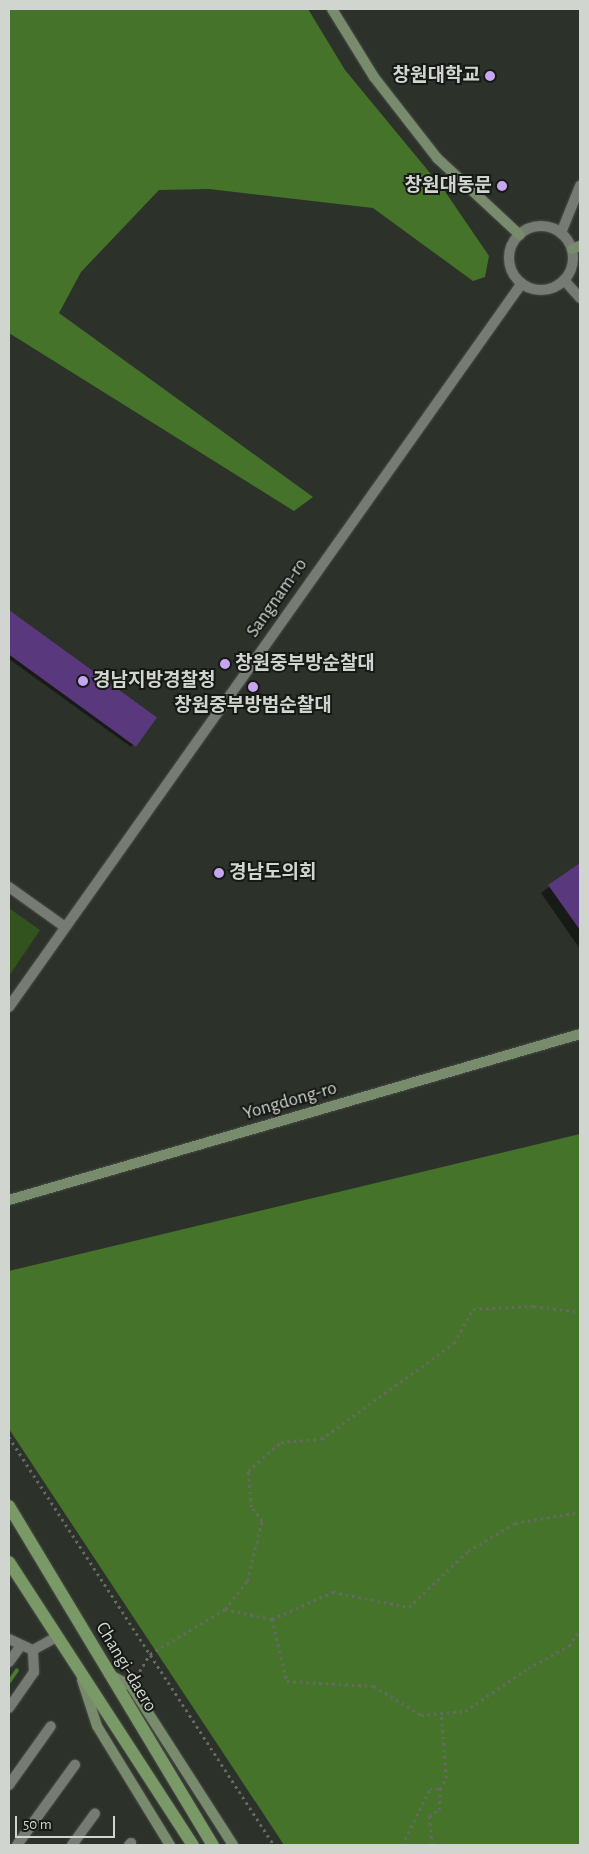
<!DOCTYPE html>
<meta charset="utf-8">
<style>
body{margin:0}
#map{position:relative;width:589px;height:1854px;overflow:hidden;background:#2c322a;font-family:"Alegreya Sans","Noto Sans KR",sans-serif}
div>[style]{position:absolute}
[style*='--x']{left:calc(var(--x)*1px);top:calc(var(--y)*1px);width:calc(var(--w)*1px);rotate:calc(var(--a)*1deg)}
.green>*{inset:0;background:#32531e}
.forest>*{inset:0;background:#45732a}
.shadow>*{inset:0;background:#0007}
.stream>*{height:4px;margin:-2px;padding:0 2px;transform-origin:2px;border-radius:2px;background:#4c7a31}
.building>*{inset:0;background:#59387d;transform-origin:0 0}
.path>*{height:2.5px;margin-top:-1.25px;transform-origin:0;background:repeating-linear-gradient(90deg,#646963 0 2.5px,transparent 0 6.5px)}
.roads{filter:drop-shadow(0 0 1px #4a4e47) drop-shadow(0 0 1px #4a4e47)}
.street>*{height:10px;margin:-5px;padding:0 5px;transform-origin:5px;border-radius:5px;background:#767c73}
.street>.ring{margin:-5px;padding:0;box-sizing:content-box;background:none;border:10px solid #767c73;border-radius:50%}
.secondary>*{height:10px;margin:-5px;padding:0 5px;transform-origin:5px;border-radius:5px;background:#788b6d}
.primary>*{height:12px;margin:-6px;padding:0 6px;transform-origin:6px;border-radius:6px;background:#799a67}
.dots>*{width:14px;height:14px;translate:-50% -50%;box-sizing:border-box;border:2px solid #161915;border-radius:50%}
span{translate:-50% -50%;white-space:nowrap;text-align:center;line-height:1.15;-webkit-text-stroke:4px #161915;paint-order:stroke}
.poi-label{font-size:19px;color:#d1d5d0;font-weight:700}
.right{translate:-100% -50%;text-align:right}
.left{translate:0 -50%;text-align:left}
.street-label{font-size:19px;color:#d1d5d0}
.frame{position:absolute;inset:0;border:10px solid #d1d5d0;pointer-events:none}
.scale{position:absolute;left:15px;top:1816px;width:100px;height:22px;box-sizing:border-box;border:2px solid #d1d5d0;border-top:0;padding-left:6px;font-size:15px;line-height:18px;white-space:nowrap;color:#d1d5d0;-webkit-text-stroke:4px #161915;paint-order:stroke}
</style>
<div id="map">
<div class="green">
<div style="clip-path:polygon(9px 908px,40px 930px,9px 976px)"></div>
</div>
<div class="forest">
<div style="clip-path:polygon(9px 9px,308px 9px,345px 70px,444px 190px,489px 256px,485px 277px,473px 281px,373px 208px,209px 189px,159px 190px,81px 272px,59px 313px,313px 497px,294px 511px,9px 333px)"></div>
<div style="clip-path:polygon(580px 1134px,580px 1845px,284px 1845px,9px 1429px,9px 1271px)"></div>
</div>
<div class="shadow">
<div style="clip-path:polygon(9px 612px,156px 717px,131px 747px,9px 659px)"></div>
<div style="clip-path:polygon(580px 864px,580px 949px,541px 893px)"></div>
</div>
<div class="stream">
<div style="--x:9;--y:1682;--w:14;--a:-56"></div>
</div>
<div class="building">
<div style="left:9px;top:610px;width:183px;height:36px;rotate:36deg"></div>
<div style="clip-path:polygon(580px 863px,580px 930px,548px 885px)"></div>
</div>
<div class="path">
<div style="--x:9;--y:1437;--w:487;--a:57"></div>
<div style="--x:225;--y:1609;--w:36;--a:-52"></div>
<div style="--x:247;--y:1581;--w:62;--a:-76"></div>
<div style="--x:262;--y:1521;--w:18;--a:-128"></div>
<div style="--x:251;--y:1507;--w:36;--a:-95"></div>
<div style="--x:248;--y:1471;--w:44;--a:-41.3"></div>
<div style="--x:281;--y:1442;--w:40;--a:-4.3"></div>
<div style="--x:321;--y:1439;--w:164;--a:-35.8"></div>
<div style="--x:454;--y:1343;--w:39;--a:-61"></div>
<div style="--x:473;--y:1309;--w:61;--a:-2.8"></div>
<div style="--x:534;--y:1306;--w:46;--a:7.4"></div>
<div style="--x:272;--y:1619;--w:67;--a:-23.9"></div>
<div style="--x:333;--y:1592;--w:77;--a:11.2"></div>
<div style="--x:409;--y:1607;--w:81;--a:-43.5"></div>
<div style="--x:468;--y:1551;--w:55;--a:-30.8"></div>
<div style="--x:515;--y:1523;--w:66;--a:-9.6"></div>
<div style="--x:136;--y:1677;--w:27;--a:-59"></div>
<div style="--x:150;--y:1654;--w:87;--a:-31"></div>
<div style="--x:225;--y:1609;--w:48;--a:12"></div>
<div style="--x:272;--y:1619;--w:64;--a:76.4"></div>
<div style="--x:287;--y:1681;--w:87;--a:3.3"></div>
<div style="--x:374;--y:1686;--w:55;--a:31.7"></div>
<div style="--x:421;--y:1715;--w:44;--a:-5.2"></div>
<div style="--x:465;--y:1711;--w:76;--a:-34.3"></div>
<div style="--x:528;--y:1668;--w:47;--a:-28.2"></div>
<div style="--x:569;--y:1646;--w:20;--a:-57"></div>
<div style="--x:402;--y:1845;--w:63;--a:-63.4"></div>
<div style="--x:430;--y:1789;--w:10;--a:0"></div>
<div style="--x:440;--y:1789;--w:13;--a:-61"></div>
<div style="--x:446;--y:1778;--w:64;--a:-94.5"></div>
<div style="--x:432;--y:1845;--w:29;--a:-96"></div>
<div style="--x:429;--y:1816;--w:12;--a:-31"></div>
<div style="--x:439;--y:1810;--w:21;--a:-87"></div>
</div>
<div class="roads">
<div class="street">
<div class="ring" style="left:509px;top:226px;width:54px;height:54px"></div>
<div style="--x:561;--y:233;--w:51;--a:-68"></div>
<div style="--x:564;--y:280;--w:24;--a:48"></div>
<div style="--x:9;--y:887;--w:69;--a:35.5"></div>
<div style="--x:9;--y:1007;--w:887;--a:-54.68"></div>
<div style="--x:9;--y:1639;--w:26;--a:25"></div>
<div style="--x:33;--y:1650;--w:26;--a:-29"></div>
<div style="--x:9;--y:1662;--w:19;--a:-54"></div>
<div style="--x:9;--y:1708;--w:44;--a:-55.2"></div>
<div style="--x:34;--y:1672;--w:22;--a:-93"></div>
<div style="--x:9;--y:1785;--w:72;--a:-54.6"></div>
<div style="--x:17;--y:1845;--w:99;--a:-54.1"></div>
<div style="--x:72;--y:1845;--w:39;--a:-54"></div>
<div style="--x:129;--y:1845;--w:3;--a:-45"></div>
</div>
<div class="secondary">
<div style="--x:332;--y:9;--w:80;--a:58.3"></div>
<div style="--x:374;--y:77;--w:103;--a:52.1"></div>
<div style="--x:437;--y:158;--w:113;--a:42.9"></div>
<div style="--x:572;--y:249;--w:9;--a:-21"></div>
<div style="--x:9;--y:1200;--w:595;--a:-16.21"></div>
<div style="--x:109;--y:1674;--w:25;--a:29"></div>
<div style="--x:131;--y:1686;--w:189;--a:57.3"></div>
<div style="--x:82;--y:1680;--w:48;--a:71.9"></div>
<div style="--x:97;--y:1726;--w:140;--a:58.5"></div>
</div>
<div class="primary">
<div style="--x:9;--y:1506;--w:396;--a:59"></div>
<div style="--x:9;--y:1562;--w:338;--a:57"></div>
</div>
</div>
<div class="dots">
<div style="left:490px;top:76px;background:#c6a6f0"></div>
<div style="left:502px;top:186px;background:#c6a6f0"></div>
<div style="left:225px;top:664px;background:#c6a6f0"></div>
<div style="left:83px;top:681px;background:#c6a6f0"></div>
<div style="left:253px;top:687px;background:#c6a6f0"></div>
<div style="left:219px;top:873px;background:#c6a6f0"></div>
</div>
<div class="poi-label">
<span class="right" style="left:480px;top:76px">창원대학교</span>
<span class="right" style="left:492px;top:186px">창원대동문</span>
<span class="left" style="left:235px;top:664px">창원중부방순찰대</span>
<span class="left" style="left:93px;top:681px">경남지방경찰청</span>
<span style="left:253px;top:706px">창원중부방범순찰대</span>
<span class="left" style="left:229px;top:873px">경남도의회</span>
</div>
<div class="street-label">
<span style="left:277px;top:598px;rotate:-55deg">Sangnam-ro</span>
<span style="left:290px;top:1101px;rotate:-16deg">Yongdong-ro</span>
<span style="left:126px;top:1667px;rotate:59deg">Changi-daero</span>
</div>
<div class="frame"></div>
<div class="scale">50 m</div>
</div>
